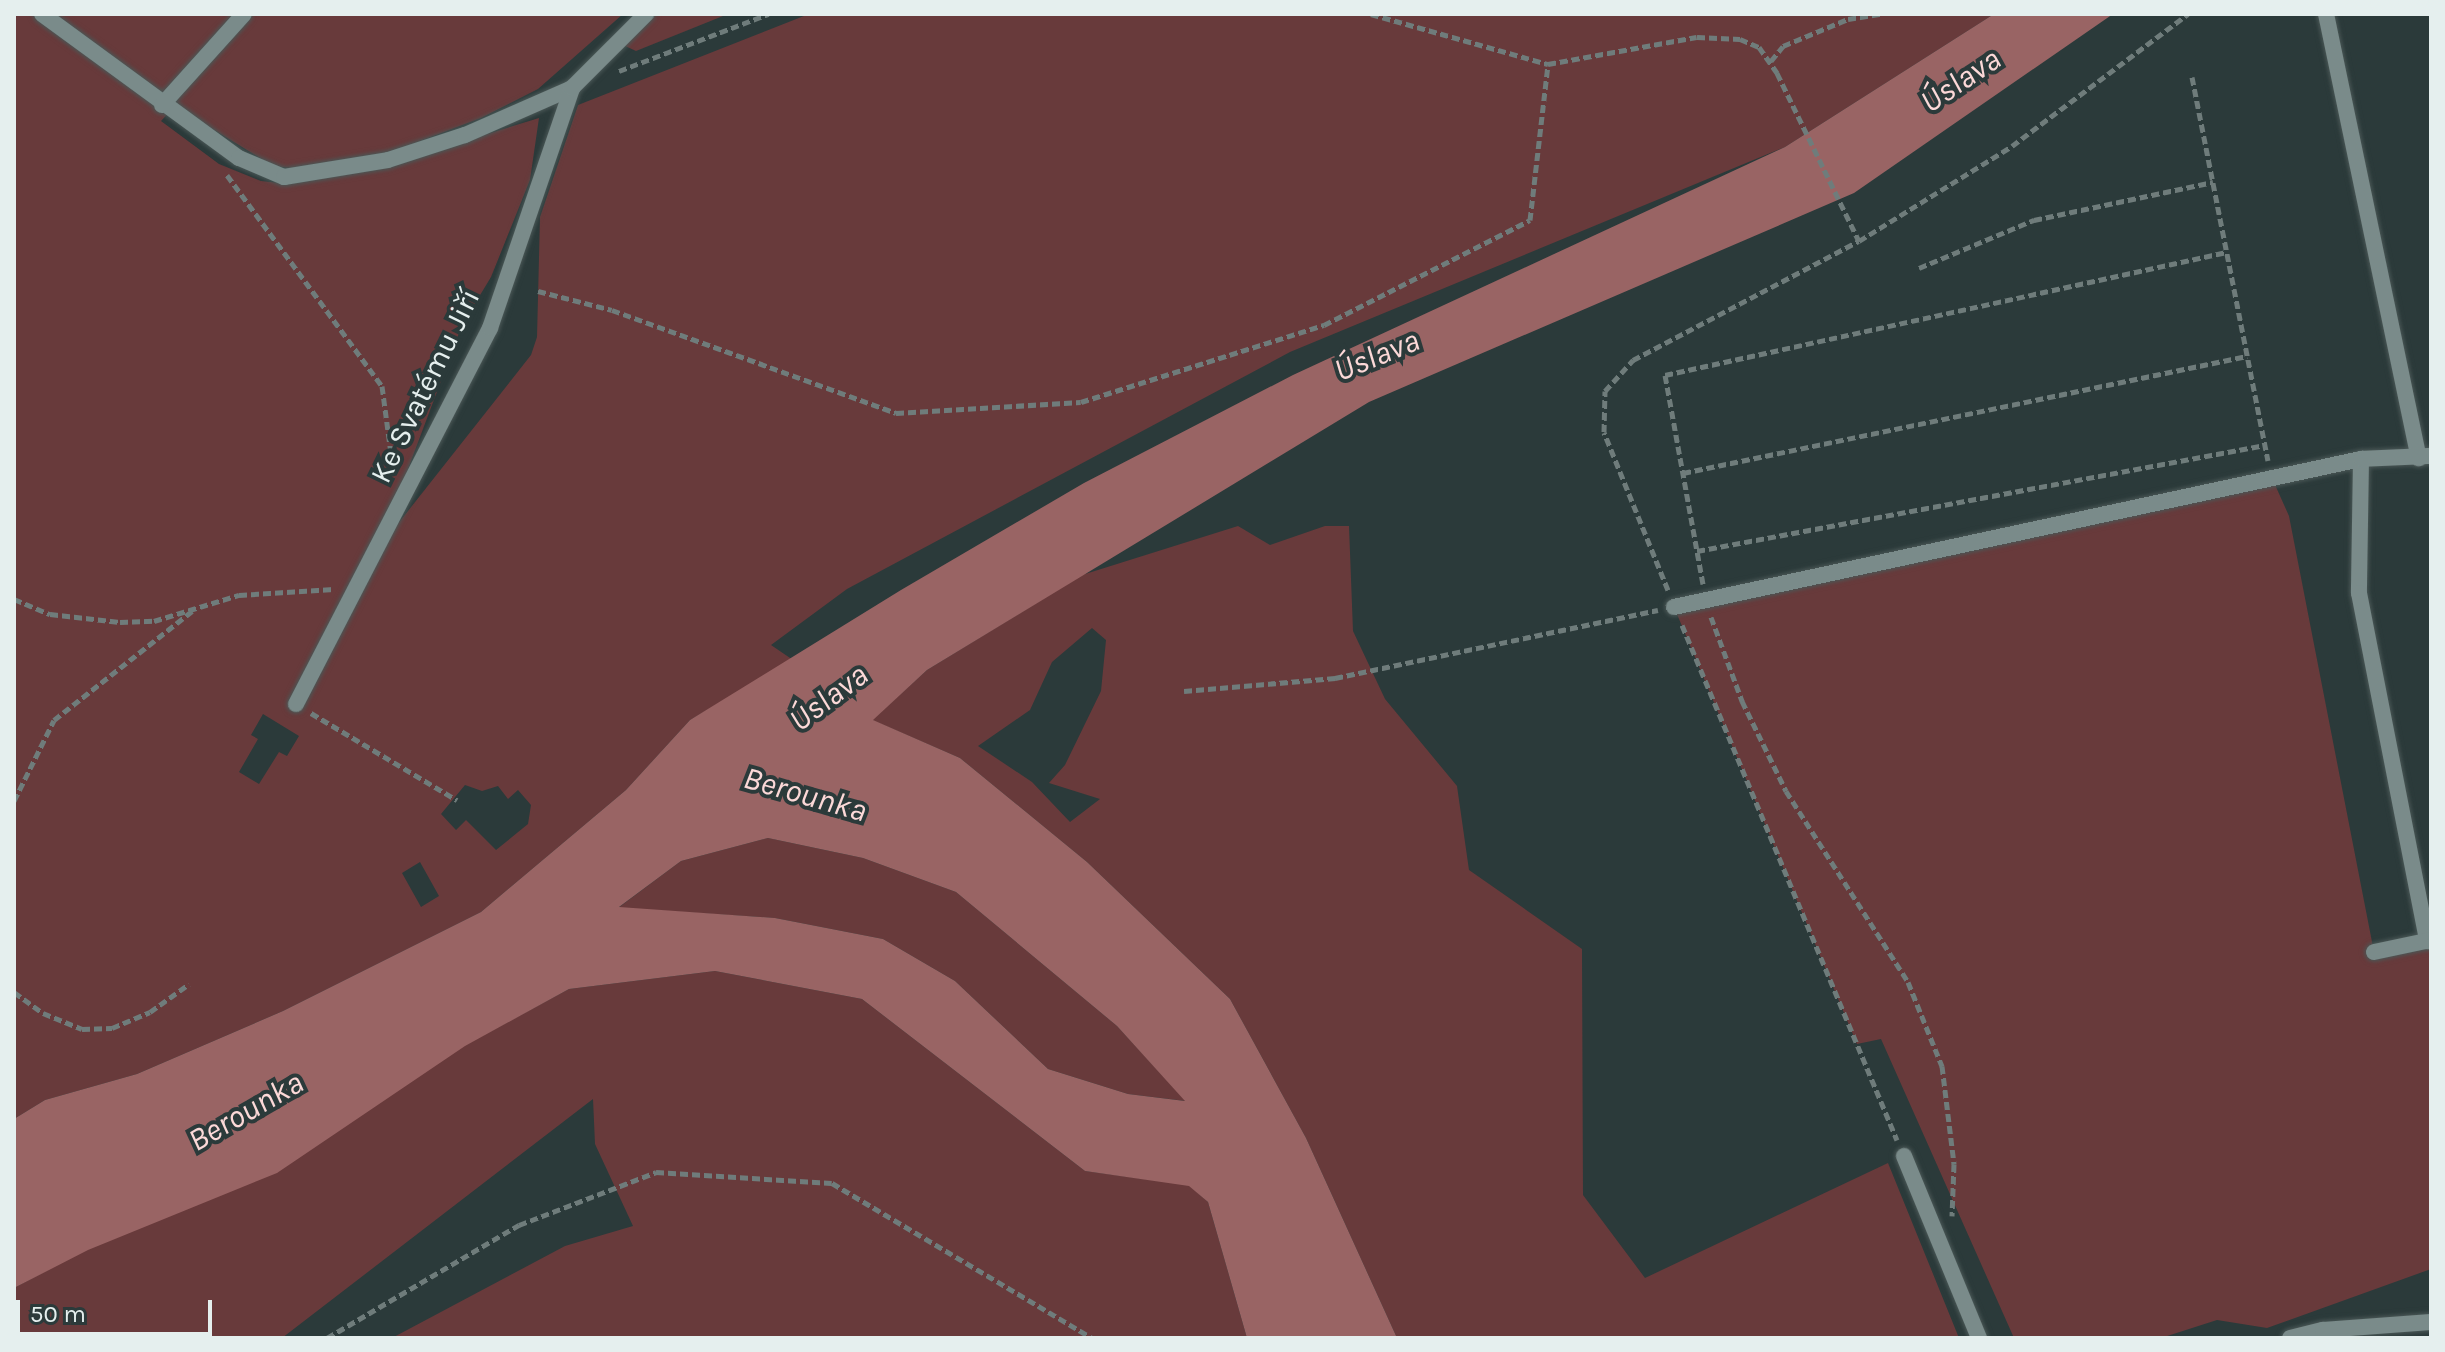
<!DOCTYPE html>
<meta charset="utf-8">
<style>
body{margin:0}
#map{position:relative;width:2445px;height:1352px;overflow:hidden;background:#2b3a3a;font-family:Karla,sans-serif}
div>[style]{position:absolute}
[style*='--x']{left:calc(var(--x)*1px);top:calc(var(--y)*1px);width:calc(var(--w)*1px);rotate:calc(var(--a)*1deg)}
.green>*{inset:0;background:#683a3b}
.water>*{inset:0;background:#996464}
.path>*{height:5px;margin-top:-2.5px;transform-origin:0;background:repeating-linear-gradient(90deg,#6f7c7b 0 8px,transparent 0 12px)}
.roads{filter:drop-shadow(0 0 2px #4a5756) drop-shadow(0 0 2px #4a5756)}
.service>*{height:16px;margin:-8px;padding:0 8px;transform-origin:8px;border-radius:8px;background:#7a8b8a}
span{translate:-50% -50%;white-space:nowrap;text-align:center;line-height:1.15;-webkit-text-stroke:8px #2b3a3a;paint-order:stroke}
.street-label{font-size:30px;color:#e5efee}
.water-label{font-size:32px;color:#fcd9d8;font-style:italic}
.frame{position:absolute;inset:0;border:16px solid #e5efee;pointer-events:none}
.scale{position:absolute;left:16px;top:1300px;width:196px;height:36px;box-sizing:border-box;border:4px solid #e5efee;border-top:0;padding-left:10px;font-size:24px;line-height:28px;white-space:nowrap;color:#e5efee;-webkit-text-stroke:6px #2b3a3a;paint-order:stroke}
</style>
<div id="map">
<div class="green">
<div style="clip-path:polygon(evenodd,14px 14px,623px 14px,538px 89px,481px 118px,391px 152px,300px 169px,273px 166px,175px 106px,161px 121px,219px 164px,261px 181px,289px 184px,413px 157px,539px 118px,530px 180px,491px 277px,462px 325px,378px 549px,531px 355px,537px 337px,540px 217px,578px 105px,809px 14px,1994px 14px,1785px 147px,1290px 352px,847px 589px,771px 645px,793px 660px,690px 720px,626px 790px,481px 912px,283px 1011px,137px 1074px,45px 1100px,14px 1119px,14px 14px,263px 714px,299px 736px,287px 756px,279px 752px,259px 784px,239px 772px,258px 739px,251px 735px,263px 714px,14px 14px,465px 785px,482px 791px,498px 786px,508px 799px,518px 790px,531px 805px,528px 824px,496px 850px,466px 820px,456px 830px,441px 814px,465px 785px,14px 14px,420px 862px,439px 896px,421px 907px,402px 873px,420px 862px)"></div>
<div style="clip-path:polygon(657px 14px,728px 14px,636px 51px,623px 45px)"></div>
<div style="clip-path:polygon(2272px 478px,2289px 516px,2374px 952px,2431px 940px,2431px 1269px,2267px 1328px,2217px 1320px,2161px 1338px,2014px 1338px,1881px 1039px,1857px 1044px,1674px 607px)"></div>
<div style="clip-path:polygon(evenodd,1238px 526px,1270px 545px,1325px 526px,1349px 526px,1353px 631px,1385px 699px,1457px 786px,1469px 870px,1582px 949px,1583px 1195px,1645px 1278px,1888px 1163px,1959px 1338px,1397px 1338px,1306px 1138px,1230px 999px,1087px 862px,960px 758px,872px 720px,927px 670px,1082px 575px,1238px 526px,1092px 628px,1106px 640px,1101px 691px,1065px 765px,1049px 783px,1100px 799px,1070px 822px,1032px 782px,978px 746px,1030px 710px,1052px 662px,1092px 628px)"></div>
<div style="clip-path:polygon(768px 838px,863px 858px,956px 892px,1117px 1026px,1186px 1101px,1128px 1094px,1048px 1069px,955px 981px,883px 939px,775px 918px,618px 908px,681px 861px)"></div>
<div style="clip-path:polygon(715px 971px,862px 999px,1085px 1171px,1189px 1185px,1208px 1202px,1247px 1338px,392px 1338px,565px 1246px,633px 1226px,595px 1144px,593px 1099px,282px 1338px,14px 1338px,14px 1288px,569px 989px)"></div>
</div>
<div class="water">
<div style="clip-path:polygon(evenodd,1994px 14px,2113px 14px,1854px 193px,1369px 402px,927px 670px,873px 720px,960px 758px,1087px 862px,1230px 999px,1306px 1138px,1397px 1338px,1247px 1338px,1208px 1202px,1189px 1186px,1085px 1171px,862px 999px,715px 971px,569px 989px,465px 1046px,277px 1173px,88px 1250px,14px 1288px,14px 1119px,45px 1100px,137px 1074px,283px 1011px,481px 912px,626px 790px,690px 720px,901px 590px,1084px 483px,1293px 375px,1785px 147px,1994px 14px,768px 838px,863px 858px,956px 892px,1117px 1026px,1185px 1101px,1128px 1094px,1048px 1069px,955px 981px,883px 939px,775px 918px,619px 907px,681px 861px,768px 838px)"></div>
</div>
<div class="path">
<div style="--x:1371;--y:14;--w:184;--a:15.8"></div>
<div style="--x:1548;--y:64;--w:151;--a:-10.3"></div>
<div style="--x:1697;--y:37;--w:43;--a:2.7"></div>
<div style="--x:1740;--y:39;--w:21;--a:23"></div>
<div style="--x:1759;--y:47;--w:32;--a:55"></div>
<div style="--x:1777;--y:73;--w:187;--a:64"></div>
<div style="--x:1859;--y:241;--w:180;--a:-31.8"></div>
<div style="--x:2012;--y:146;--w:220;--a:-36.9"></div>
<div style="--x:1771;--y:61;--w:19;--a:-51"></div>
<div style="--x:1783;--y:46;--w:70;--a:-22.6"></div>
<div style="--x:1848;--y:19;--w:33;--a:-9"></div>
<div style="--x:619;--y:71;--w:160;--a:-20.9"></div>
<div style="--x:2192;--y:77;--w:391;--a:78.8"></div>
<div style="--x:227;--y:175;--w:262;--a:53.7"></div>
<div style="--x:382;--y:386;--w:83;--a:82.4"></div>
<div style="--x:1919;--y:268;--w:125;--a:-22.7"></div>
<div style="--x:2034;--y:220;--w:183;--a:-12"></div>
<div style="--x:538;--y:291;--w:76;--a:14.4"></div>
<div style="--x:612;--y:310;--w:302;--a:19.9"></div>
<div style="--x:896;--y:413;--w:185;--a:-3.4"></div>
<div style="--x:1081;--y:402;--w:255;--a:-17.6"></div>
<div style="--x:1324;--y:325;--w:231;--a:-27"></div>
<div style="--x:1530;--y:220;--w:157;--a:-83.4"></div>
<div style="--x:1683;--y:473;--w:576;--a:-11.72"></div>
<div style="--x:1697;--y:551;--w:578;--a:-10.57"></div>
<div style="--x:1703;--y:584;--w:212;--a:-100.3"></div>
<div style="--x:1665;--y:375;--w:575;--a:-12.35"></div>
<div style="--x:1668;--y:590;--w:170;--a:-112.1"></div>
<div style="--x:1604;--y:432;--w:41;--a:-88.6"></div>
<div style="--x:1605;--y:391;--w:42;--a:-47.9"></div>
<div style="--x:1633;--y:360;--w:255;--a:-27.8"></div>
<div style="--x:14;--y:599;--w:39;--a:23"></div>
<div style="--x:50;--y:614;--w:70;--a:6.5"></div>
<div style="--x:120;--y:622;--w:34;--a:-2"></div>
<div style="--x:154;--y:621;--w:89;--a:-17"></div>
<div style="--x:239;--y:595;--w:95;--a:-3.6"></div>
<div style="--x:1711;--y:617;--w:90;--a:69.7"></div>
<div style="--x:1742;--y:701;--w:100;--a:63.9"></div>
<div style="--x:1786;--y:791;--w:227;--a:57.4"></div>
<div style="--x:1908;--y:982;--w:91;--a:68"></div>
<div style="--x:1942;--y:1066;--w:99;--a:83"></div>
<div style="--x:1954;--y:1164;--w:52;--a:92.2"></div>
<div style="--x:1682;--y:625;--w:558;--a:67.34"></div>
<div style="--x:1184;--y:691;--w:152;--a:-4.9"></div>
<div style="--x:1335;--y:678;--w:330;--a:-11.9"></div>
<div style="--x:311;--y:713;--w:170;--a:30.8"></div>
<div style="--x:14;--y:801;--w:90;--a:-63.7"></div>
<div style="--x:54;--y:720;--w:176;--a:-38.3"></div>
<div style="--x:14;--y:992;--w:36;--a:36"></div>
<div style="--x:43;--y:1013;--w:42;--a:22.3"></div>
<div style="--x:82;--y:1029;--w:30;--a:-2"></div>
<div style="--x:112;--y:1028;--w:41;--a:-22.8"></div>
<div style="--x:150;--y:1012;--w:48;--a:-35.7"></div>
<div style="--x:327;--y:1338;--w:223;--a:-30.5"></div>
<div style="--x:519;--y:1225;--w:147;--a:-21.1"></div>
<div style="--x:656;--y:1172;--w:176;--a:3.6"></div>
<div style="--x:832;--y:1183;--w:303;--a:30.8"></div>
</div>
<div class="roads">
<div class="service">
<div style="--x:42;--y:14;--w:244;--a:36.2"></div>
<div style="--x:239;--y:158;--w:49;--a:22.9"></div>
<div style="--x:284;--y:177;--w:105;--a:-9.3"></div>
<div style="--x:388;--y:160;--w:81;--a:-18"></div>
<div style="--x:465;--y:135;--w:117;--a:-23.7"></div>
<div style="--x:2326;--y:14;--w:454;--a:78.2"></div>
<div style="--x:162;--y:105;--w:122;--a:-48"></div>
<div style="--x:2361;--y:459;--w:134;--a:90.9"></div>
<div style="--x:2359;--y:593;--w:355;--a:78.9"></div>
<div style="--x:1674;--y:607;--w:703;--a:-12.16"></div>
<div style="--x:2361;--y:459;--w:70;--a:-2.5"></div>
<div style="--x:296;--y:704;--w:423;--a:-62.7"></div>
<div style="--x:490;--y:328;--w:254;--a:-71.1"></div>
<div style="--x:572;--y:88;--w:105;--a:-45"></div>
<div style="--x:2374;--y:952;--w:58;--a:-11.9"></div>
<div style="--x:1904;--y:1156;--w:197;--a:67.6"></div>
<div style="--x:2290;--y:1338;--w:34;--a:-14"></div>
<div style="--x:2323;--y:1330;--w:108;--a:-4.2"></div>
</div>
</div>
<div class="street-label">
<span style="left:425px;top:386px;rotate:-64deg">Ke Svatému Jiří</span>
</div>
<div class="water-label">
<span style="left:1961px;top:81px;rotate:-34deg">Úslava</span>
<span style="left:1377px;top:356px;rotate:-22deg">Úslava</span>
<span style="left:829px;top:698px;rotate:-37deg">Úslava</span>
<span style="left:805px;top:795px;rotate:16deg">Berounka</span>
<span style="left:246px;top:1112px;rotate:-30deg">Berounka</span>
</div>
<div class="frame"></div>
<div class="scale">50 m</div>
</div>
